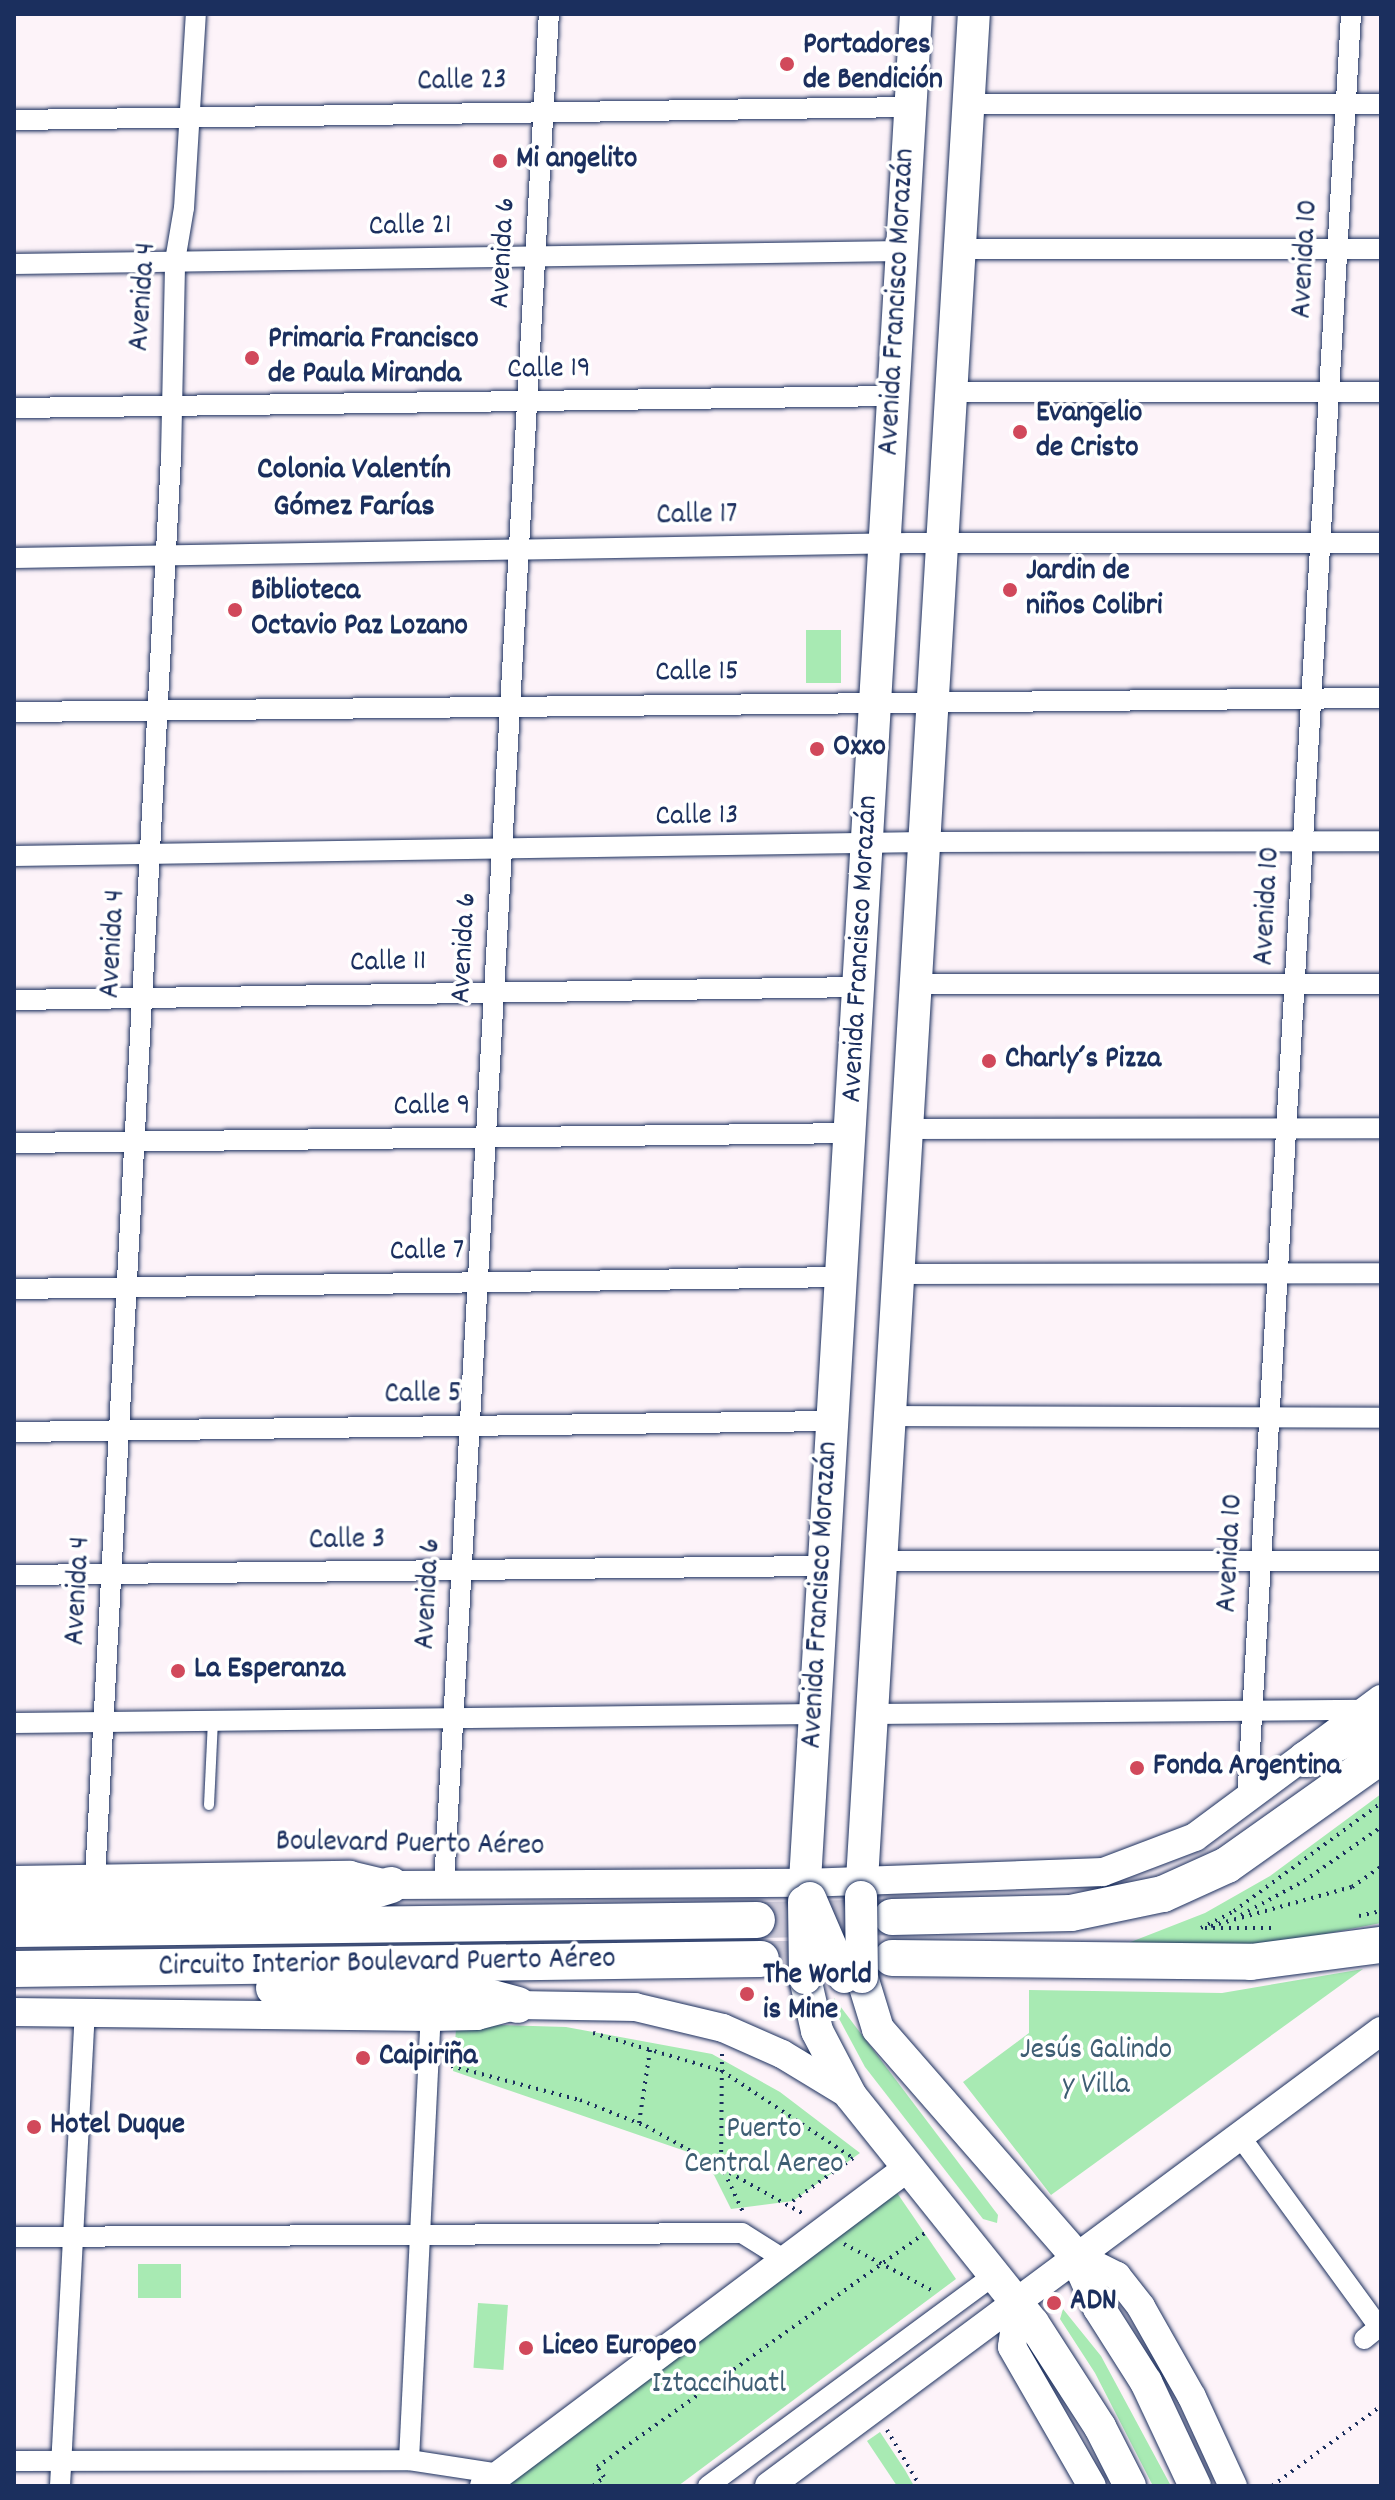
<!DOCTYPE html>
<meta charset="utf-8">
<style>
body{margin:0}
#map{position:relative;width:1395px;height:2500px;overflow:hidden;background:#fdf3f9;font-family:Dekko,sans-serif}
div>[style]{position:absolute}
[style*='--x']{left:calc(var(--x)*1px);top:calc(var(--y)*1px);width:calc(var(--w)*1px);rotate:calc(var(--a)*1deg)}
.green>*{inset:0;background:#a8eab3;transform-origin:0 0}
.highway-tunnel>*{height:36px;margin-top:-18px;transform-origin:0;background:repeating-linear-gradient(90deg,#d0ccda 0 36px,transparent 0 54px)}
.path>*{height:4px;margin-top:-2px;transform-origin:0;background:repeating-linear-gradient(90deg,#1b2f5e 0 2px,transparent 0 8px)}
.roads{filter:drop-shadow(0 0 2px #1b2f5e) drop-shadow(0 0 2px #1b2f5e)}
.lane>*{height:10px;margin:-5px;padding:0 5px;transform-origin:5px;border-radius:5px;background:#fff}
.street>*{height:20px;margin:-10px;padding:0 10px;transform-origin:10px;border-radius:10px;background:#fff}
.secondary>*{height:28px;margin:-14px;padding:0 14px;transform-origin:14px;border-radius:14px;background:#fff}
.primary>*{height:32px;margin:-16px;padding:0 16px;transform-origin:16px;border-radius:16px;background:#fff}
.highway>*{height:36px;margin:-18px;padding:0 18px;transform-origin:18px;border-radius:18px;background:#fff}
.bridges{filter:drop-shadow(0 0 2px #1b2f5e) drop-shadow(0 0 2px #1b2f5e)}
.primary-bridge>*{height:32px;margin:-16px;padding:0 16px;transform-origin:16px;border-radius:16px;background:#fff}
.dots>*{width:22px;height:22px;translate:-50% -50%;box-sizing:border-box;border:4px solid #fff;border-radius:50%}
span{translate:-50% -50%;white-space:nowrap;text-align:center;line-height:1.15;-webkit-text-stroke:7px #fff;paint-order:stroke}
.poi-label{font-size:30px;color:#1b2f5e;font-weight:700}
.left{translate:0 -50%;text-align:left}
.street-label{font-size:30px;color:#1b2f5e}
.park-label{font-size:30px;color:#3e5e73}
.neighbourhood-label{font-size:32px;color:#1b2f5e;font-weight:700}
.frame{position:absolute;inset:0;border:16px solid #1b2f5e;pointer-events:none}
</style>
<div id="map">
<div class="green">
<div style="left:806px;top:630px;width:35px;height:53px"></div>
<div style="clip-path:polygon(1381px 1794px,1381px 1923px,1264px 1946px,1123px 1945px,1205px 1913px,1270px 1876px)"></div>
<div style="clip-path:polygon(1363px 1969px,1051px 2195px,963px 2082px,1029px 2033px,1029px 1990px,1222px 1993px)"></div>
<div style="clip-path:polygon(834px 1998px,998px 2215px,997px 2223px,983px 2219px,865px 2067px,836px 2013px)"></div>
<div style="clip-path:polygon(501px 2025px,566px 2027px,712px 2054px,780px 2092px,860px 2153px,793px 2201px,731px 2209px,714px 2175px,688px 2152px,453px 2071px,456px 2029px)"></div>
<div style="clip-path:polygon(893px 2187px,956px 2279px,678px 2486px,492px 2486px)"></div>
<div style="left:138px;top:2264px;width:43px;height:34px"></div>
<div style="left:478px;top:2303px;width:30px;height:65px;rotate:4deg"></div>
<div style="clip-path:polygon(1063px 2309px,1101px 2356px,1171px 2486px,1153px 2486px,1095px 2373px,1060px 2319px)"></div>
<div style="clip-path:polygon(880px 2432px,905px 2470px,914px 2486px,897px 2486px,867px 2441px)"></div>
</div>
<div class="highway-tunnel">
<div style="--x:757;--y:1920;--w:135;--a:-1.3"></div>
<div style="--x:761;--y:1959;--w:78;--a:0"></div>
</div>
<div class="path">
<div style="--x:1241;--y:1915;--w:72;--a:-28.4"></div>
<div style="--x:1304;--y:1881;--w:94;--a:-35"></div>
<div style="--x:1359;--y:1916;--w:23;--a:-13"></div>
<div style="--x:1211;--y:1926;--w:146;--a:-15.5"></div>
<div style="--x:1352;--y:1887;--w:35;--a:-35"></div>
<div style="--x:1271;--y:1928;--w:70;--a:180"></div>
<div style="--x:1201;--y:1928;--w:37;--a:-27"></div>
<div style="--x:1234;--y:1911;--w:182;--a:-36.3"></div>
<div style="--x:593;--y:2033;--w:134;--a:16.4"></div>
<div style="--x:722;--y:2071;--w:157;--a:33.6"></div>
<div style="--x:853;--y:2158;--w:77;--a:144.5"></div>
<div style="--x:722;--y:2054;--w:111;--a:90.5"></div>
<div style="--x:721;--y:2165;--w:52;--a:64.9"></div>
<div style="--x:451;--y:2066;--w:133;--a:14.8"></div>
<div style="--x:580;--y:2100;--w:71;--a:21.5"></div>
<div style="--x:646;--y:2126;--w:182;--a:29.2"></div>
<div style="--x:453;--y:2066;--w:26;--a:-88"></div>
<div style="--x:639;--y:2123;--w:74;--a:-81.4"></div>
<div style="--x:844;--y:2244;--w:103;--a:27.8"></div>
<div style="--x:887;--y:2430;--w:65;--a:59.5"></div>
<div style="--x:593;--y:2486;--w:14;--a:-39"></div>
<div style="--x:604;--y:2477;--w:12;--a:-125"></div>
<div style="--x:597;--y:2467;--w:403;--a:-35.5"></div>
<div style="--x:1272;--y:2486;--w:135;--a:-36.3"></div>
</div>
<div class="roads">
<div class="lane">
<div style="--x:209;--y:1805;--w:85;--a:-87.3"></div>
</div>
<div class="street">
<div style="--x:969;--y:104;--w:412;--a:0"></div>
<div style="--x:14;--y:120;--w:896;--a:-0.83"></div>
<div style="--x:960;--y:249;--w:421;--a:0"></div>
<div style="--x:14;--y:264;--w:888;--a:-0.84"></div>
<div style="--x:952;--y:392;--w:429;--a:0"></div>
<div style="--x:14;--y:408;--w:880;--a:-0.78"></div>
<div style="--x:14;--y:558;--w:895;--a:-0.96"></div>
<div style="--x:909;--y:543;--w:472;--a:0"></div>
<div style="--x:14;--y:712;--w:1367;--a:-0.59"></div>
<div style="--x:14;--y:856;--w:911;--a:-0.88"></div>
<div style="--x:925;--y:842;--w:456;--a:-0.1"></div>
<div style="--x:916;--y:984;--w:465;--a:0"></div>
<div style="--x:14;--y:1000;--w:845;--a:-0.88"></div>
<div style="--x:908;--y:1129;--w:473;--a:-0.1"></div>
<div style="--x:14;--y:1143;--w:837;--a:-0.68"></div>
<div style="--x:899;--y:1274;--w:482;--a:-0.1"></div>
<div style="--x:14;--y:1289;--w:828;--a:-0.83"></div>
<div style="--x:890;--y:1416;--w:491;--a:0.2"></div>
<div style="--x:14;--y:1432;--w:819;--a:-0.77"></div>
<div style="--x:882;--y:1561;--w:499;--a:0"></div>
<div style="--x:14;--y:1575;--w:810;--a:-0.64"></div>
<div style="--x:872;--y:1714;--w:494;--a:-0.5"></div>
<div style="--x:14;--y:1723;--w:801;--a:-0.64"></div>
<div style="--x:1247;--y:1802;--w:1791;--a:-86.67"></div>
<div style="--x:95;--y:1879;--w:1424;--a:-86.94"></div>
<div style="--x:171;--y:457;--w:196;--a:-88.8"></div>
<div style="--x:175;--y:261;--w:54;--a:-80.4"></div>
<div style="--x:184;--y:208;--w:194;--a:-86.5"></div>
<div style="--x:444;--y:1884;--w:1873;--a:-86.79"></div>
<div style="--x:1239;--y:2135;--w:238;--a:53.9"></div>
<div style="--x:1379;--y:2327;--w:19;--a:141"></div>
<div style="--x:14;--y:2237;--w:728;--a:-0.31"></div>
<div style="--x:742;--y:2233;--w:51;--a:32.1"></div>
<div style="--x:409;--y:2460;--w:444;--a:-87.2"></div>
<div style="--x:14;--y:2461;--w:395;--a:-0.1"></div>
<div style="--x:409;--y:2460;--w:93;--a:8.7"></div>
<div style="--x:60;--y:2486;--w:475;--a:-87"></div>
<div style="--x:708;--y:2486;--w:355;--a:-36.4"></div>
</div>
<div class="secondary">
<div style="--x:14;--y:1880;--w:336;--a:-0.9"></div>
<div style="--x:350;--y:1875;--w:42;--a:13.7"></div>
<div style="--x:391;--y:1885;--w:414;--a:-0.3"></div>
<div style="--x:805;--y:1883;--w:298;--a:-2.1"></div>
<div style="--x:1103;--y:1872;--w:98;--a:-20.8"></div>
<div style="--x:1195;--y:1837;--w:232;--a:-36.6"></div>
<div style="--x:14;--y:2012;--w:417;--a:0.7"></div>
<div style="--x:431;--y:2017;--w:46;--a:-1.2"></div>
<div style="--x:477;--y:2016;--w:42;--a:-15"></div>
<div style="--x:518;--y:2005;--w:117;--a:1"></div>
<div style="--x:635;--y:2007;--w:90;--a:13.4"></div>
<div style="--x:723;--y:2028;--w:64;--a:23.8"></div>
<div style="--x:782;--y:2054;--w:81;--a:31.3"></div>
<div style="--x:1075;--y:2255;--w:47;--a:26.6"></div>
<div style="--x:1117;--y:2276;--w:39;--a:52"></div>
<div style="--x:1141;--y:2307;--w:103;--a:60.5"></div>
<div style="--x:1192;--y:2397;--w:98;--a:65.3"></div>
<div style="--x:1018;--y:2303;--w:44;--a:97.8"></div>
<div style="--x:1012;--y:2347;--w:160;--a:60.1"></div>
<div style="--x:484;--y:2486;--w:528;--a:-36.91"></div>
<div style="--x:769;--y:2486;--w:763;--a:-36.63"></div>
</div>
<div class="primary">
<div style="--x:861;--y:1897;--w:1886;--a:-86.57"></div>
<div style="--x:804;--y:1898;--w:1887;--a:-86.6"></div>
<div style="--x:862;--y:1977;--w:54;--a:72.9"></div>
<div style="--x:878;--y:2029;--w:300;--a:48.9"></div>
<div style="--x:1075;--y:2255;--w:58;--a:65.6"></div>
<div style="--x:1099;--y:2308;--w:88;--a:57.6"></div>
<div style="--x:1146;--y:2382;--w:115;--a:64.8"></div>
<div style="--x:805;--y:1978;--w:54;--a:77.2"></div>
<div style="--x:817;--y:2031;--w:73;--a:62.4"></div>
<div style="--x:851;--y:2096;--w:291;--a:51.3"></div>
<div style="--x:1033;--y:2323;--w:124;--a:57.2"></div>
<div style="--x:1100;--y:2427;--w:66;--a:63"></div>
</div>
<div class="highway">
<div style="--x:1306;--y:1759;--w:84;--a:-26.9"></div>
<div style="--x:14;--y:1903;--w:335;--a:-0.9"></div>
<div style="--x:349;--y:1898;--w:44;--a:-17.2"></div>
<div style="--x:892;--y:1917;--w:179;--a:-1.3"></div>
<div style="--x:1071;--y:1913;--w:94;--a:-11.7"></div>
<div style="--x:1163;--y:1894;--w:70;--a:-24.4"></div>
<div style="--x:1227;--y:1865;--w:189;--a:-35.3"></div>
<div style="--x:14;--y:1929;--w:743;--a:-0.69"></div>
<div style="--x:892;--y:1958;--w:359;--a:0.6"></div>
<div style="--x:1251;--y:1962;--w:131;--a:-7.5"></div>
<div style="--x:14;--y:1969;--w:747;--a:-0.77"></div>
<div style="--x:274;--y:1988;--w:82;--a:4.9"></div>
<div style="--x:356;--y:1995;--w:121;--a:-0.5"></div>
<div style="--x:477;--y:1994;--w:42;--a:15"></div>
</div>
</div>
<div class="bridges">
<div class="primary-bridge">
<div style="--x:861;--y:1897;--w:80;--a:89.3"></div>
<div style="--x:810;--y:1898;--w:86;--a:66.7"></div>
<div style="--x:804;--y:1902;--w:76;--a:89.2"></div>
</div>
</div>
<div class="dots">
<div style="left:787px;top:64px;background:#d1495b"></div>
<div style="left:500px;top:161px;background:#d1495b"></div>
<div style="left:252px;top:358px;background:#d1495b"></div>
<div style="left:1020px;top:432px;background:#d1495b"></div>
<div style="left:1010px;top:590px;background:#d1495b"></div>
<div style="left:235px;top:610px;background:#d1495b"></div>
<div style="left:817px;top:749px;background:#d1495b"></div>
<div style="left:989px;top:1061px;background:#d1495b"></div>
<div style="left:178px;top:1671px;background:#d1495b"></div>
<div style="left:1137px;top:1768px;background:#d1495b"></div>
<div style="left:747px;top:1994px;background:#d1495b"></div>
<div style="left:363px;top:2058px;background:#d1495b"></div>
<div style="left:34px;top:2127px;background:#d1495b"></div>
<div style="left:1054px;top:2303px;background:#d1495b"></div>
<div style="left:526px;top:2348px;background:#d1495b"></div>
</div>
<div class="poi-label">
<span class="left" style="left:803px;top:64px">Portadores<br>de Bendición</span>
<span class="left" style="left:516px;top:161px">Mi angelito</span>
<span class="left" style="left:268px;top:358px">Primaria Francisco<br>de Paula Miranda</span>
<span class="left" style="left:1036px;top:432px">Evangelio<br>de Cristo</span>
<span class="left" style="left:1026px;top:590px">Jardin de<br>niños Colibri</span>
<span class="left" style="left:251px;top:610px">Biblioteca<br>Octavio Paz Lozano</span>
<span class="left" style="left:833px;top:749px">Oxxo</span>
<span class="left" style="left:1005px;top:1061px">Charly´s Pizza</span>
<span class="left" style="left:194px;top:1671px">La Esperanza</span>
<span class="left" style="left:1153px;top:1768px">Fonda Argentina</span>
<span class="left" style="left:763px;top:1994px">The World<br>is Mine</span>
<span class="left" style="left:379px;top:2058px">Caipiriña</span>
<span class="left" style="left:50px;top:2127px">Hotel Duque</span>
<span class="left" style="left:1070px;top:2303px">ADN</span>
<span class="left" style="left:542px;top:2348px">Liceo Europeo</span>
</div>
<div class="street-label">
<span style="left:462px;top:83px;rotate:-1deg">Calle 23</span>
<span style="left:410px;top:228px;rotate:-1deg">Calle 21</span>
<span style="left:505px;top:253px;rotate:-87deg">Avenida 6</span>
<span style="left:1307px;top:259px;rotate:-87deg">Avenida 10</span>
<span style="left:145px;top:297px;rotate:-86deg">Avenida 4</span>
<span style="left:899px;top:302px;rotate:-87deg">Avenida Francisco Morazán</span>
<span style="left:549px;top:371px;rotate:-1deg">Calle 19</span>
<span style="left:697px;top:517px;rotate:-1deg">Calle 17</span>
<span style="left:697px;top:674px;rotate:-1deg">Calle 15</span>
<span style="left:697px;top:818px;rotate:-1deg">Calle 13</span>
<span style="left:1269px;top:906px;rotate:-87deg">Avenida 10</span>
<span style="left:115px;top:944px;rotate:-87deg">Avenida 4</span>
<span style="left:466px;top:948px;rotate:-87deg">Avenida 6</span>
<span style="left:862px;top:949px;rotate:-87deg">Avenida Francisco Morazán</span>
<span style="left:388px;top:964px;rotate:-1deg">Calle 11</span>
<span style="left:432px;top:1108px;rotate:-1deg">Calle 9</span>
<span style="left:427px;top:1253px;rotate:-1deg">Calle 7</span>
<span style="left:423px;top:1396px;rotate:-1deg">Calle 5</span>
<span style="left:347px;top:1542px;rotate:-1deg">Calle 3</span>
<span style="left:1232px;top:1553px;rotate:-87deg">Avenida 10</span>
<span style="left:80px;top:1591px;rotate:-87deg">Avenida 4</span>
<span style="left:430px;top:1594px;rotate:-87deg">Avenida 6</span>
<span style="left:822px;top:1595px;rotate:-87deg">Avenida Francisco Morazán</span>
<span style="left:410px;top:1846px;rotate:1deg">Boulevard Puerto Aéreo</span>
<span style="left:387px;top:1965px;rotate:-1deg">Circuito Interior Boulevard Puerto Aéreo</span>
</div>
<div class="park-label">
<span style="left:1096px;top:2069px">Jesús Galindo<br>y Villa</span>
<span style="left:764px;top:2148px">Puerto<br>Central Aereo</span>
<span style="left:719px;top:2386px">Iztaccihuatl</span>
</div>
<div class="neighbourhood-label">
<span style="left:354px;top:490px">Colonia Valentín<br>Gómez Farías</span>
</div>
<div class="frame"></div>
</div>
